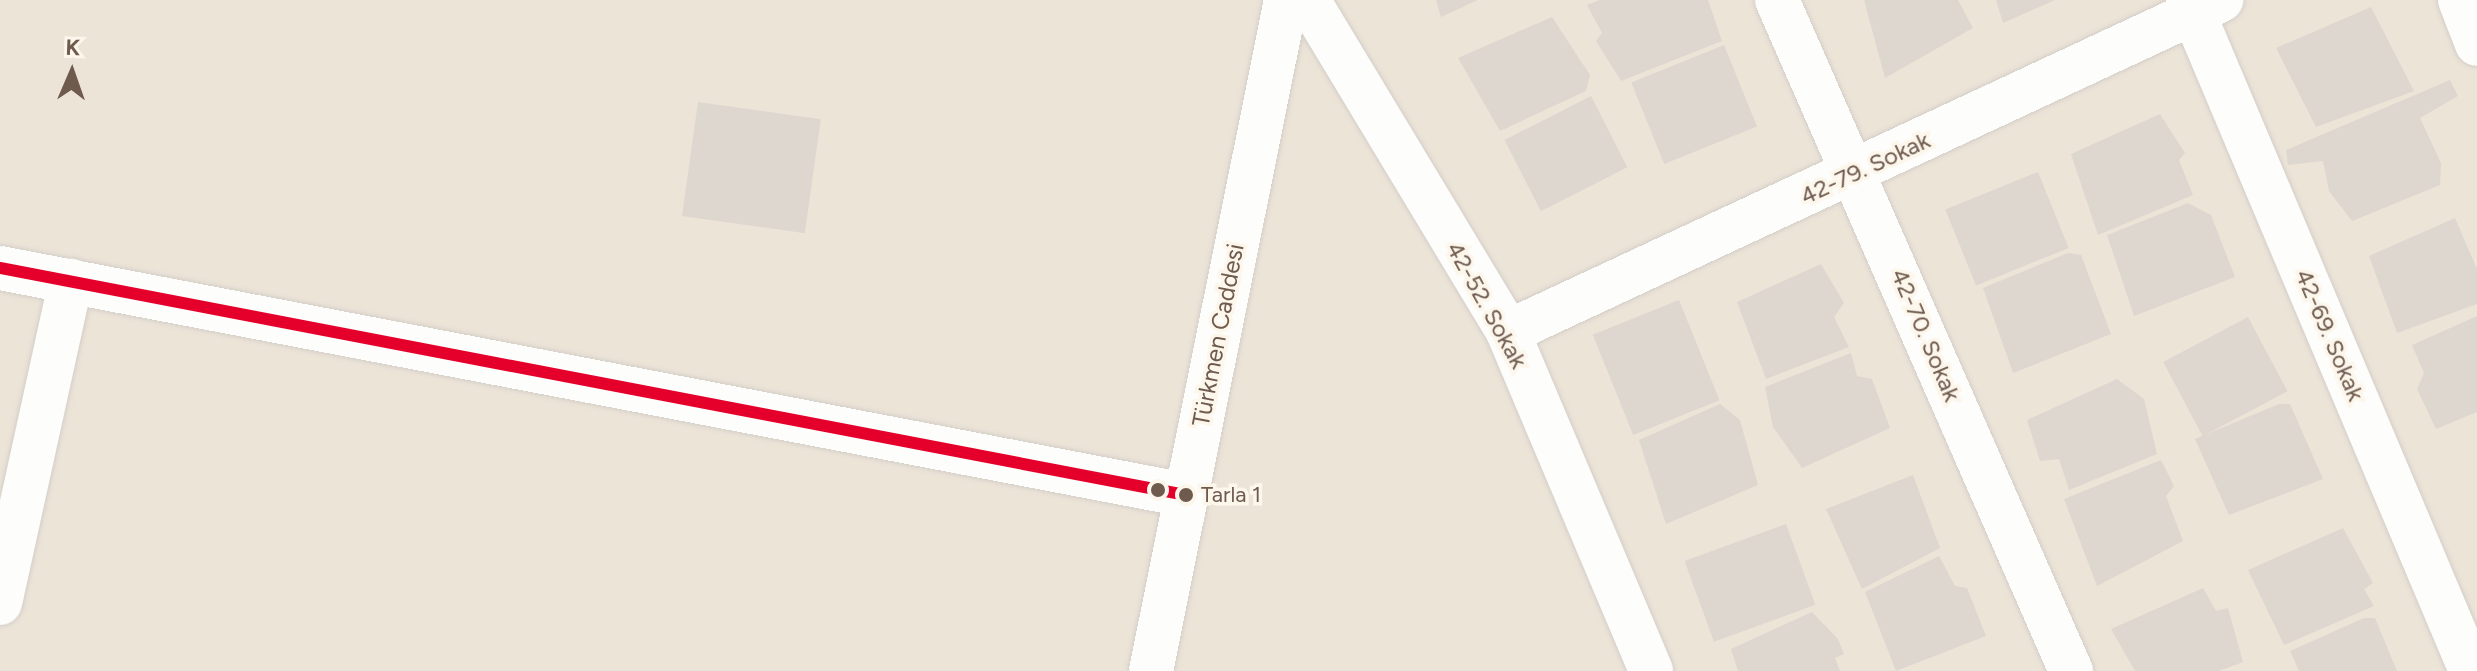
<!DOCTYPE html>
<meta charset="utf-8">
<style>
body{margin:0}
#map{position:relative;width:2477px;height:671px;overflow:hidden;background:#f4f1ea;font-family:Figtree,sans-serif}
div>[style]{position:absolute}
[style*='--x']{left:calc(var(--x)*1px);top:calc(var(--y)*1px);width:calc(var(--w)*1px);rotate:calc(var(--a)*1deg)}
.residential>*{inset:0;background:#ede4d8;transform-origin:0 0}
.building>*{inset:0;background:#ddd7d0;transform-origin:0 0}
.roads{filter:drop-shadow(0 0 2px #d3cec8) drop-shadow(0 0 2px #d3cec8)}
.street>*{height:44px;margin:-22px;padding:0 22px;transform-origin:22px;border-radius:22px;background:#fdfdfc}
.bus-1>*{height:12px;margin:-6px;padding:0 6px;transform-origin:6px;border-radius:6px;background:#e4002b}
.dots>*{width:22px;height:22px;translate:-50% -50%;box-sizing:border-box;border:4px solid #fcf6eb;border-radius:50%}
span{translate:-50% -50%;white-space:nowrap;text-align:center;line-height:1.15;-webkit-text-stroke:7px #fcf6eb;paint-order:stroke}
.bus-label{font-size:22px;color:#6f5a4e}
.left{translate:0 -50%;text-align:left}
.street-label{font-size:24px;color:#6f5a4e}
.north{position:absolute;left:32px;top:32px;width:80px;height:80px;-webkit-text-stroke:6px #fcf6eb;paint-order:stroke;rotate:2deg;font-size:22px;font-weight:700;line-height:32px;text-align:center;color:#6f5a4e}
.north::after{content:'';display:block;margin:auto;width:28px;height:36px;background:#6f5a4e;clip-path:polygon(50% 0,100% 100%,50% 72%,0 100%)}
</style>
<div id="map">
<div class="residential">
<div style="left:0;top:0;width:2477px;height:671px"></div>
</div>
<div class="building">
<div style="clip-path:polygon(1436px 0,1478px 0,1441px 17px)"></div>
<div style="clip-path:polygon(1600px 0,1708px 0,1722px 41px,1621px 81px,1596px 41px,1602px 33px,1587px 5px)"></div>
<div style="clip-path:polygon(1864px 0,1958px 0,1973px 28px,1885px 78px)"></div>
<div style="clip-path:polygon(1996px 0,2055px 0,2003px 23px)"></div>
<div style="clip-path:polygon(2371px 7px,2414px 91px,2316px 127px,2276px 48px)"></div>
<div style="clip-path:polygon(1552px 17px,1590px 75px,1586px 91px,1500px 131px,1458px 58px)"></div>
<div style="left:1724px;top:45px;width:88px;height:100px;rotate:68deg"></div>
<div style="clip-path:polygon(2450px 80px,2458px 96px,2420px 118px,2441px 163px,2440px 185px,2352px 221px,2329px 191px,2323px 161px,2288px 165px,2286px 150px)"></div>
<div style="left:1591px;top:96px;width:80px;height:97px;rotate:63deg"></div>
<div style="left:698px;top:102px;width:124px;height:115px;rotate:8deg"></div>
<div style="clip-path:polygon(2160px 114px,2185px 153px,2179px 160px,2193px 195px,2098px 235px,2071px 154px)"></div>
<div style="left:2038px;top:172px;width:82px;height:100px;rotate:68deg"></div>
<div style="clip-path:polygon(2188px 203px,2211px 215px,2235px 277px,2134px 316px,2107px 235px)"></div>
<div style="clip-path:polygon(2455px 218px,2477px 269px,2477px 304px,2397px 333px,2369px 256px)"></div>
<div style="clip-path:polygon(2068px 253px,2081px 255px,2111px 334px,2013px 373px,1983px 288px)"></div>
<div style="clip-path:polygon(1821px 264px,1844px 303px,1834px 317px,1849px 347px,1766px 379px,1737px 302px)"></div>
<div style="left:1679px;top:300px;width:108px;height:93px;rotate:68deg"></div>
<div style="clip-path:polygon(2477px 316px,2477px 412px,2436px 429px,2417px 389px,2424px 373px,2412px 345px)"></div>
<div style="left:2248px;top:317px;width:84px;height:96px;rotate:62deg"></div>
<div style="clip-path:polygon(1851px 353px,1857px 376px,1872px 379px,1890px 428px,1802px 468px,1773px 427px,1765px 387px)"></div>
<div style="clip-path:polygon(2117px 379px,2144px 399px,2157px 454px,2069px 490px,2059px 459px,2040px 461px,2027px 420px)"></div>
<div style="clip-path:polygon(1720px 404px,1740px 420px,1758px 485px,1666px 524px,1639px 440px)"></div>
<div style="clip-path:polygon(2279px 404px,2290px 404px,2323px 479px,2229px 515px,2195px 439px)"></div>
<div style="clip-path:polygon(2161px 460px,2174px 486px,2166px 496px,2183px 541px,2097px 586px,2064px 499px)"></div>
<div style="clip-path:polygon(1913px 475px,1940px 548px,1862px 589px,1826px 509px)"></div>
<div style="left:1786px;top:524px;width:86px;height:108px;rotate:70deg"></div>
<div style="clip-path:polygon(2343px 528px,2373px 583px,2364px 589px,2374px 606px,2284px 645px,2248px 570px)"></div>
<div style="clip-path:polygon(1939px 556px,1955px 586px,1967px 588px,1986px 636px,1896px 671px,1865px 592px)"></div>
<div style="clip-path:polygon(2203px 588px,2216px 611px,2228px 608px,2243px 662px,2219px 671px,2135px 671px,2111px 629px)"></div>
<div style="clip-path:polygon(1812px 612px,1838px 639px,1844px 654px,1835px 658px,1840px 671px,1738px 671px,1731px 649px)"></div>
<div style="clip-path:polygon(2364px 618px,2375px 618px,2397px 671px,2299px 671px,2290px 651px)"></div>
</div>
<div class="roads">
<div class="street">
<div style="--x:1308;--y:0;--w:388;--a:58.9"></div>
<div style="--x:1508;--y:332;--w:368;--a:67.1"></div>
<div style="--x:1777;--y:0;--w:733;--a:66.34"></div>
<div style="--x:2188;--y:0;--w:728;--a:67.13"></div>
<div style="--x:2460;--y:0;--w:47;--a:68.9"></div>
<div style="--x:0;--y:268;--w:1208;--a:10.84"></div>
<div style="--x:1508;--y:332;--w:787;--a:-24.97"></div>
<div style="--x:0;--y:603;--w:330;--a:-77.6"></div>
<div style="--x:1151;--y:671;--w:684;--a:-78.62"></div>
</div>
</div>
<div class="bus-1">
<div style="--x:0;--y:268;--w:1208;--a:10.84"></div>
</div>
<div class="dots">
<div style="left:1158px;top:490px;background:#6f5a4e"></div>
<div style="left:1186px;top:495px;background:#6f5a4e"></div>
</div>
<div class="bus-label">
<span class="left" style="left:1201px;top:495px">Tarla 1</span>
</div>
<div class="street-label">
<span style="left:1865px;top:168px;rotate:-25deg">42-79. Sokak</span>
<span style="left:1487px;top:305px;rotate:61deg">42-52. Sokak</span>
<span style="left:1218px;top:335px;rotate:-79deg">Türkmen Caddesi</span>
<span style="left:1926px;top:335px;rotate:67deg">42-70. Sokak</span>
<span style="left:2330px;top:335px;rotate:67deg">42-69. Sokak</span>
</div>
<div class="north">K</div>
</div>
